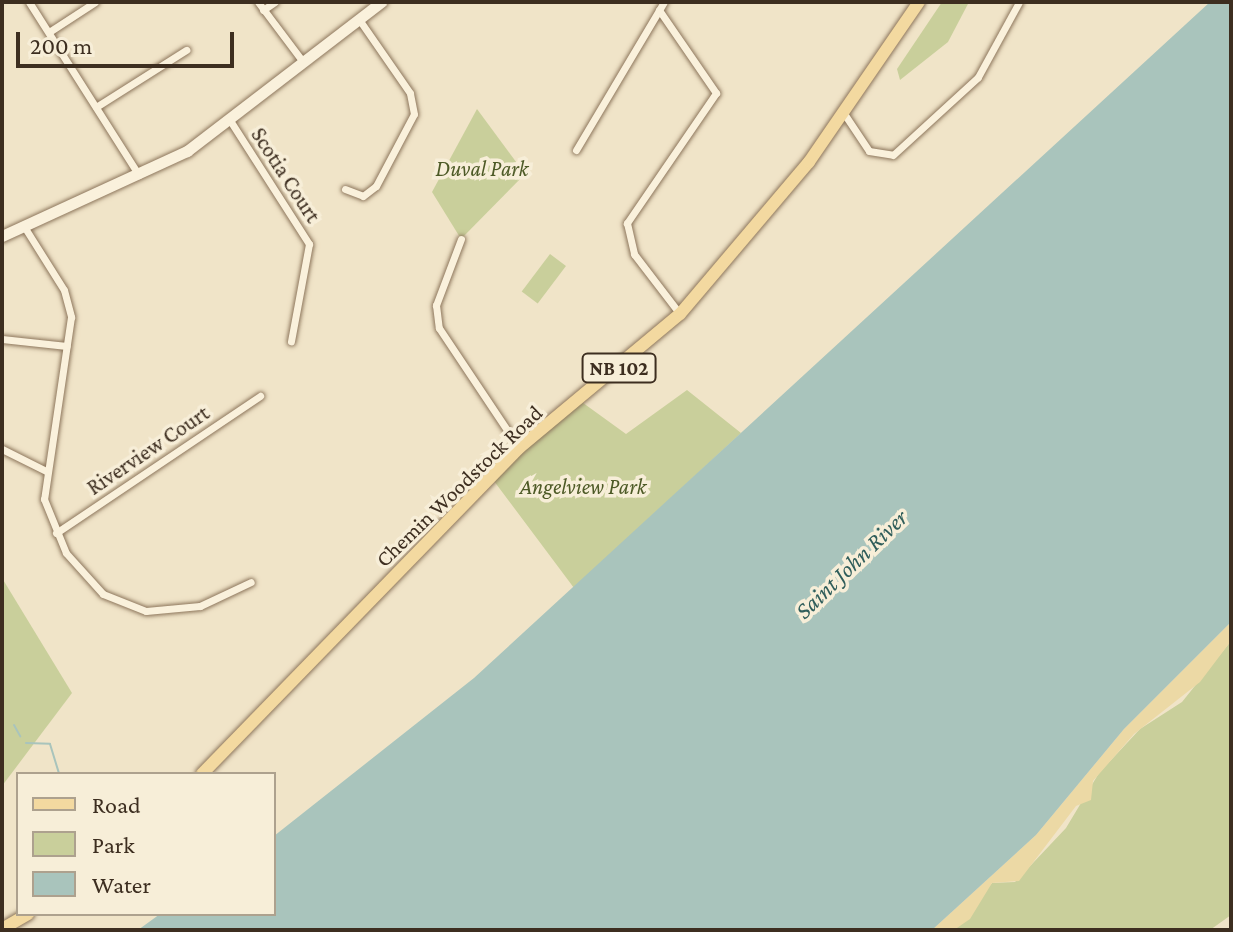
<!DOCTYPE html>
<style>
body{margin:0}
#map{position:relative;width:1233px;height:932px;overflow:hidden;background:#f0e4c8;font-family:"Crimson Pro",serif}
div>[style]{position:absolute}
[style*='--x']{left:calc(var(--x)*1px);top:calc(var(--y)*1px);width:calc(var(--w)*1px);rotate:calc(var(--a)*1deg)}
.green>*{inset:0;background:#c9cf9b;transform-origin:0 0}
.sand>*{inset:0;background:#ecd9a5}
.water>*{inset:0;background:#a9c4bc}
.stream>*{height:2px;margin:-1px;padding:0 1px;transform-origin:1px;border-radius:1px;background:#a9c4bc}
.roads{filter:drop-shadow(0 0 2px #8d765c) drop-shadow(0 0 2px #8d765c)}
.street>*{height:7px;margin:-3.5px;padding:0 3.5px;transform-origin:3.5px;border-radius:3.5px;background:#faf1dc}
.secondary>*{height:11px;margin:-5.5px;padding:0 5.5px;transform-origin:5.5px;border-radius:5.5px;background:#faf1dc}
.primary>*{height:12px;margin:-6px;padding:0 6px;transform-origin:6px;border-radius:6px;background:#f3d9a0}
span{translate:-50% -50%;white-space:nowrap;text-align:center;line-height:1.15;-webkit-text-stroke:7px #f7eed8;paint-order:stroke}
.shield-label span{padding:2px 6px;background:#f7eed8;border:2px solid;border-radius:6px;-webkit-text-stroke-width:0}
.shield-label{font-size:20px;color:#3d2e20;font-weight:700}
.park-label{font-size:22px;color:#4d5a26;font-style:italic}
.street-label{font-size:22px;color:#3d2e20}
.water-label{font-size:24px;color:#2f5d5a;font-style:italic}
.frame{position:absolute;inset:0;border:4px solid #3d2e20;pointer-events:none}
.legend{position:absolute;left:16px;top:772px;width:260px;height:144px;box-sizing:border-box;background:#f7eed8;border:2px solid #ada18e;margin:0;padding:10px 14px;list-style:none;font-size:24px;color:#3d2e20}
.legend li{display:flex;align-items:center;gap:16px;height:40px}
.legend b{width:40px;border:2px solid #ada18e}
.scale{position:absolute;left:16px;top:32px;width:218px;height:36px;box-sizing:border-box;border:4px solid #3d2e20;border-top:0;padding-left:10px;font-size:24px;line-height:28px;white-space:nowrap;color:#3d2e20;-webkit-text-stroke:6px #f7eed8;paint-order:stroke}
</style>
<div id="map">
<div class="green">
<div style="clip-path:polygon(942px 2px,969px 2px,948px 42px,900px 80px,897px 69px)"></div>
<div style="clip-path:polygon(477px 109px,525px 174px,461px 239px,432px 192px)"></div>
<div style="left:550px;top:254px;width:20px;height:47px;rotate:37deg"></div>
<div style="clip-path:polygon(687px 390px,741px 433px,574px 588px,491px 477px,579px 400px,626px 434px)"></div>
<div style="clip-path:polygon(2px 578px,72px 693px,2px 786px)"></div>
<div style="clip-path:polygon(1231px 641px,1231px 915px,1210px 930px,954px 930px,992px 883px,1015px 882px,1066px 828px,1099px 773px,1140px 729px,1182px 702px)"></div>
</div>
<div class="sand">
<div style="clip-path:polygon(1231px 622px,1231px 641px,1200px 682px,1134px 734px,1093px 781px,1091px 800px,1076px 806px,1019px 881px,992px 883px,970px 919px,954px 930px,932px 930px,1036px 835px,1124px 729px)"></div>
</div>
<div class="water">
<div style="clip-path:polygon(1210px 2px,1231px 2px,1231px 622px,1124px 729px,1036px 835px,932px 930px,138px 930px,160px 914px,274px 914px,274px 836px,474px 678px)"></div>
</div>
<div class="stream">
<div style="--x:14;--y:725;--w:13;--a:61"></div>
<div style="--x:26;--y:743;--w:24;--a:2"></div>
<div style="--x:50;--y:744;--w:31;--a:73"></div>
</div>
<div class="roads">
<div class="street">
<div style="--x:29;--y:2;--w:205;--a:57.6"></div>
<div style="--x:258;--y:2;--w:75;--a:53.1"></div>
<div style="--x:263;--y:10;--w:14;--a:-34"></div>
<div style="--x:659;--y:10;--w:101;--a:55.5"></div>
<div style="--x:716;--y:93;--w:158;--a:124.4"></div>
<div style="--x:627;--y:223;--w:32;--a:77"></div>
<div style="--x:634;--y:254;--w:76;--a:52.5"></div>
<div style="--x:49;--y:32;--w:55;--a:-33.1"></div>
<div style="--x:96;--y:107;--w:107;--a:-32.3"></div>
<div style="--x:845;--y:115;--w:43;--a:56.3"></div>
<div style="--x:869;--y:151;--w:24;--a:9"></div>
<div style="--x:893;--y:155;--w:115;--a:-42.5"></div>
<div style="--x:978;--y:77;--w:85;--a:-61.3"></div>
<div style="--x:231;--y:122;--w:145;--a:57.4"></div>
<div style="--x:309;--y:244;--w:99;--a:100.5"></div>
<div style="--x:576;--y:150;--w:172;--a:-59.3"></div>
<div style="--x:345;--y:189;--w:19;--a:21"></div>
<div style="--x:363;--y:196;--w:16;--a:-38"></div>
<div style="--x:376;--y:186;--w:81;--a:-62.2"></div>
<div style="--x:414;--y:114;--w:21;--a:-101"></div>
<div style="--x:410;--y:93;--w:91;--a:-124.7"></div>
<div style="--x:25;--y:228;--w:73;--a:57.8"></div>
<div style="--x:64;--y:290;--w:28;--a:75"></div>
<div style="--x:71;--y:317;--w:184;--a:98.4"></div>
<div style="--x:44;--y:499;--w:58;--a:67.8"></div>
<div style="--x:66;--y:553;--w:55;--a:47.9"></div>
<div style="--x:103;--y:594;--w:46;--a:21.6"></div>
<div style="--x:146;--y:611;--w:54;--a:-5.3"></div>
<div style="--x:200;--y:606;--w:56;--a:-25.2"></div>
<div style="--x:461;--y:239;--w:71;--a:110.7"></div>
<div style="--x:436;--y:305;--w:23;--a:83"></div>
<div style="--x:439;--y:328;--w:144;--a:56.3"></div>
<div style="--x:2;--y:339;--w:65;--a:6.1"></div>
<div style="--x:2;--y:449;--w:49;--a:26.6"></div>
<div style="--x:56;--y:533;--w:246;--a:-33.9"></div>
</div>
<div class="secondary">
<div style="--x:2;--y:236;--w:204;--a:-24.7"></div>
<div style="--x:187;--y:151;--w:245;--a:-37.5"></div>
</div>
<div class="primary">
<div style="--x:202;--y:774;--w:455;--a:-45.8"></div>
<div style="--x:519;--y:448;--w:209;--a:-39.8"></div>
<div style="--x:680;--y:314;--w:199;--a:-49.7"></div>
<div style="--x:809;--y:162;--w:194;--a:-55.5"></div>
<div style="--x:2;--y:929;--w:30;--a:-30"></div>
</div>
</div>
<div class="shield-label">
<span style="left:619px;top:368px">NB 102</span>
</div>
<div class="park-label">
<span style="left:482px;top:169px">Duval Park</span>
<span style="left:583px;top:487px">Angelview Park</span>
</div>
<div class="street-label">
<span style="left:286px;top:175px;rotate:57deg">Scotia Court</span>
<span style="left:148px;top:450px;rotate:-34deg">Riverview Court</span>
<span style="left:459px;top:486px;rotate:-44deg">Chemin Woodstock Road</span>
</div>
<div class="water-label">
<span style="left:851px;top:564px;rotate:-44deg">Saint John River</span>
</div>
<div class="frame"></div>
<ul class="legend">
<li><b style="height:10px;background:#f3d9a0"></b>Road</li>
<li><b style="height:22px;background:#c9cf9b"></b>Park</li>
<li><b style="height:22px;background:#a9c4bc"></b>Water</li>
</ul>
<div class="scale">200 m</div>
</div>
